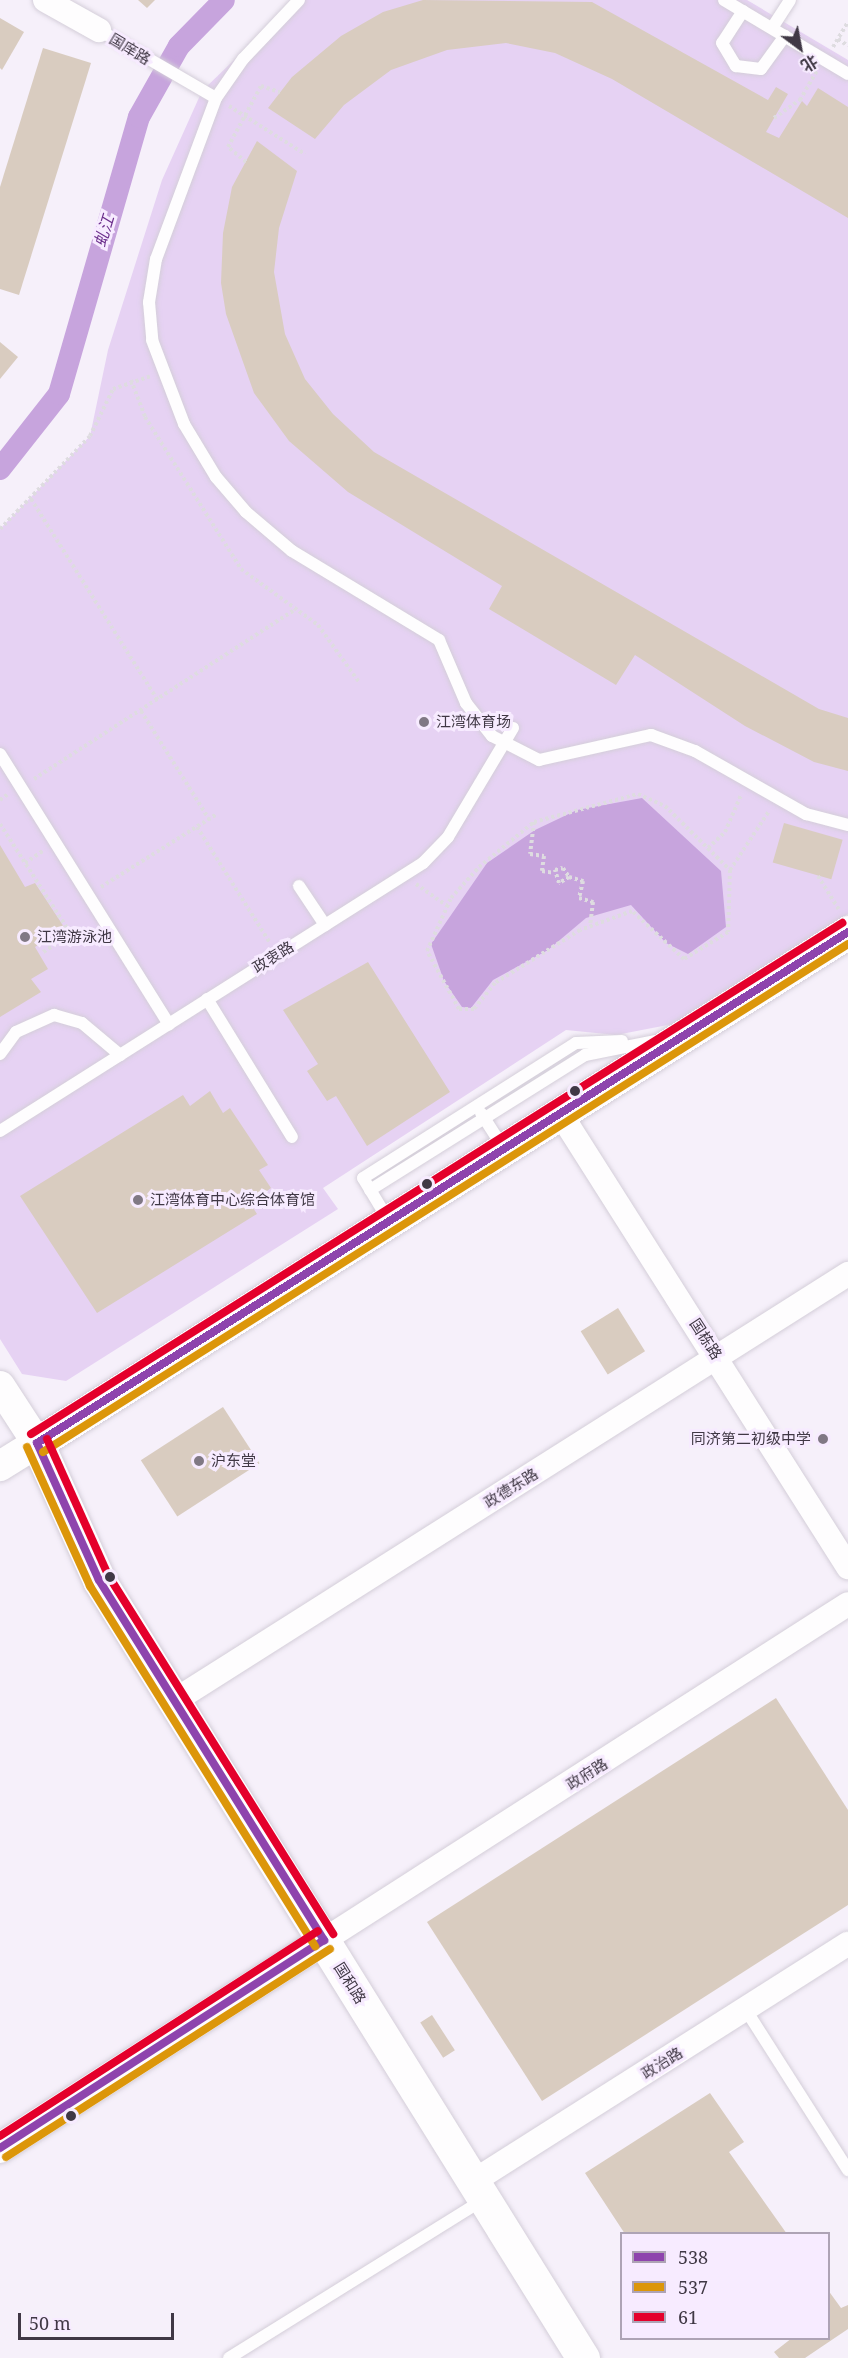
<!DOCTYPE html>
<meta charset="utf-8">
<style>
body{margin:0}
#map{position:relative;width:848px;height:2358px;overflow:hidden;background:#f6f0fa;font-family:"Noto Serif","Noto Sans SC",serif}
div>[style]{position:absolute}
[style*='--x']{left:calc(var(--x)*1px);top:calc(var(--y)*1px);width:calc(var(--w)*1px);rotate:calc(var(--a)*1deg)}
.green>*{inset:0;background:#e6d2f3}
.water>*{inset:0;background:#c7a4dd}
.canal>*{height:22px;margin:-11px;padding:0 11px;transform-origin:11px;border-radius:11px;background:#c7a4dd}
.building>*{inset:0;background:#d9ccc0;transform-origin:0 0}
.path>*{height:4px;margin-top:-2px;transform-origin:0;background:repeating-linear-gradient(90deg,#dedce0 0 3px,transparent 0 6px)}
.roads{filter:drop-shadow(0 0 2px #d4ced9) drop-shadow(0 0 2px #d4ced9)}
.service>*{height:12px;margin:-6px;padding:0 6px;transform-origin:6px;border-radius:6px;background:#fefdfe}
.minor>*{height:24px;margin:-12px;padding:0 12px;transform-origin:12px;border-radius:12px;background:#fefdfe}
.tertiary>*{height:30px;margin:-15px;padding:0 15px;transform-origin:15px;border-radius:15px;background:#fefdfe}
.secondary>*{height:33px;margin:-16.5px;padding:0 16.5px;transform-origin:16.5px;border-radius:16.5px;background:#fefdfe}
.bus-1>*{height:8px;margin:-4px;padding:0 4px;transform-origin:4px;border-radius:4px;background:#8e44ad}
.bus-2>*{height:8px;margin:-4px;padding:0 4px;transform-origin:4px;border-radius:4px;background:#dc960a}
.bus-3>*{height:8px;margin:-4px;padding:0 4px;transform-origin:4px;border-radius:4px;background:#e4002b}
.dots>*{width:16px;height:16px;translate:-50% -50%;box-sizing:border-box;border:3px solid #f7ebff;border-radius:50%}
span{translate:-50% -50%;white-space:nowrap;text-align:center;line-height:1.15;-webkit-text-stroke:6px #f7ebff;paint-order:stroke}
.street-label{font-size:15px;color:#403845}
.poi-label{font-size:15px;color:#403845}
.left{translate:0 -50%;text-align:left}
.right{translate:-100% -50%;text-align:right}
.water-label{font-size:16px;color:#6d308d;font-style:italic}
.legend{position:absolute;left:620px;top:2232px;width:210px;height:108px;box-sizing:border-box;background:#f7ebff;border:2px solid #aea3b5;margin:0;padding:8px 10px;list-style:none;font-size:18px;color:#403845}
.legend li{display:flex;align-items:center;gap:12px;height:30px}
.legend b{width:30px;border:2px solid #aea3b5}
.north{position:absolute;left:770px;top:18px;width:60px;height:60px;-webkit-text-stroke:4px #f7ebff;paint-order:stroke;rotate:148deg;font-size:16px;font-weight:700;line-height:24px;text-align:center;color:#403845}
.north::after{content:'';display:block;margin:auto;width:21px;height:27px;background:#403845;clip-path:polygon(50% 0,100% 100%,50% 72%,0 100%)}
.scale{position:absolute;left:18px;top:2313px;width:156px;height:27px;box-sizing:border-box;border:3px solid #403845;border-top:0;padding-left:8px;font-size:18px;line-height:21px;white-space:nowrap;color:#403845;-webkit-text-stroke:4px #f7ebff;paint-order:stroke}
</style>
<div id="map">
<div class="green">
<div style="clip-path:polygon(296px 0,747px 0,848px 60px,848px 914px,673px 1024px,616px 1035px,566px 1030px,323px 1188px,338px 1209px,66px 1381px,22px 1374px,0 1339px,0 529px,90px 436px,108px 350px,162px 180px,202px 91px)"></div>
</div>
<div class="water">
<div style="clip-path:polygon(642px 798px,721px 871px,726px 927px,688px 954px,666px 943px,631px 905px,586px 918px,548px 950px,493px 980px,471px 1008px,462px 1007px,444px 981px,431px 944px,487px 863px,535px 830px,577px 810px)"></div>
</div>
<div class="canal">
<div style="--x:0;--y:469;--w:95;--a:-51.8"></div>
<div style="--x:59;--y:394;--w:288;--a:-73.9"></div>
<div style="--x:139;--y:117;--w:81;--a:-60.6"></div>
<div style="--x:179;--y:46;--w:64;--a:-45.6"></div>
</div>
<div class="building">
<div style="clip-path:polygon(138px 0,155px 0,147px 8px)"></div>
<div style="clip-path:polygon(423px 0,592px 2px,768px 100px,776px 87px,788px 94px,766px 132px,779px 138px,802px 101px,807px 106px,818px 88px,848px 107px,848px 218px,612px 79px,555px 53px,506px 43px,447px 50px,391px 70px,344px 105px,315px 139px,268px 108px,292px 77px,341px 36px,383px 12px)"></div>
<div style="clip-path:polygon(0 18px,24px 32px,2px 70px,0 68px)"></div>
<div style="clip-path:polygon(43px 48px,91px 63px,19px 295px,0 289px,0 187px)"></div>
<div style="clip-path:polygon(257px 141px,297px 171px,279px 228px,274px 272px,285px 334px,305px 379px,333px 414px,374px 452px,819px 709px,848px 718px,848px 771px,814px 762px,745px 726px,635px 655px,616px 685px,489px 609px,502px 586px,348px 492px,289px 441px,254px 393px,226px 314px,221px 283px,223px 233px,232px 187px)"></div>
<div style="clip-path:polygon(0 342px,18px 357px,0 379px)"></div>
<div style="left:784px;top:823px;width:61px;height:41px;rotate:16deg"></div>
<div style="clip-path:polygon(0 845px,25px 887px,35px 883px,64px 927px,35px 947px,48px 969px,31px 979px,41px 992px,0 1017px)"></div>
<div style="clip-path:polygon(368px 962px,450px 1092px,367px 1146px,336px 1096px,327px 1101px,307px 1071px,318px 1064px,283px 1010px)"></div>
<div style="clip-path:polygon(210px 1091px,223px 1113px,230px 1108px,268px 1165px,259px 1170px,271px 1188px,250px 1203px,257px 1214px,97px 1313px,20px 1196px,183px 1095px,190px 1106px)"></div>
<div style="left:618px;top:1308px;width:51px;height:44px;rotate:58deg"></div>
<div style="left:223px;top:1407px;width:67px;height:98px;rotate:57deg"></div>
<div style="clip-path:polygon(776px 1698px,848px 1810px,848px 1905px,542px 2101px,427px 1922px)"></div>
<div style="left:432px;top:2015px;width:42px;height:14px;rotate:57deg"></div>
<div style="clip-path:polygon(710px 2093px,744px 2142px,729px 2152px,787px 2234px,625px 2234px,585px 2173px)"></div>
<div style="clip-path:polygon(828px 2290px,841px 2308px,848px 2305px,848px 2329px,805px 2358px,779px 2358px,774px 2352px,792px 2338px,828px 2338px)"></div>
</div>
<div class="path">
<div style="--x:838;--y:39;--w:12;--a:35"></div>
<div style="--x:833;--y:47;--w:29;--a:-59"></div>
<div style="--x:229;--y:106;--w:90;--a:32.3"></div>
<div style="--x:774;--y:118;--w:32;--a:-35"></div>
<div style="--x:800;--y:100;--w:34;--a:-60"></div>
<div style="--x:246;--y:162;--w:23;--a:-140"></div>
<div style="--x:228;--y:147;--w:69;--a:-61.6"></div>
<div style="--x:261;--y:86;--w:20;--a:18"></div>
<div style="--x:131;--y:380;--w:40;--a:69"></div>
<div style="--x:145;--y:417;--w:180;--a:57.7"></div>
<div style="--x:241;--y:569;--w:95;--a:36"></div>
<div style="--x:318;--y:625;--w:70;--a:54.3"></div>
<div style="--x:31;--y:499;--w:239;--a:57.8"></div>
<div style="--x:0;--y:529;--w:129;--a:-45.9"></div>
<div style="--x:90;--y:436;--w:52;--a:-63.9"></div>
<div style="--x:113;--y:389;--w:39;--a:-19"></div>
<div style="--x:141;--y:711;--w:128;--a:57.8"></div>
<div style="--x:34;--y:779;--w:309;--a:-33"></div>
<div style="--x:638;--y:794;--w:30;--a:24"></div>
<div style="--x:665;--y:806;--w:91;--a:44.6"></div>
<div style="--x:730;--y:870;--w:62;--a:91.8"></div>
<div style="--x:728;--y:932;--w:52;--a:148.5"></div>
<div style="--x:684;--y:959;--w:71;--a:-137.3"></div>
<div style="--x:632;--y:911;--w:55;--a:159.9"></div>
<div style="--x:580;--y:930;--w:100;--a:148.1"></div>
<div style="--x:495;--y:983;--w:33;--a:129"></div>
<div style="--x:474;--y:1009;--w:15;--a:180"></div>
<div style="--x:459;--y:1009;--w:66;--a:-118.9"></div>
<div style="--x:427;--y:951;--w:58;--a:-65.6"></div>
<div style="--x:451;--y:898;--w:42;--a:-47.9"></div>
<div style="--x:479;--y:867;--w:71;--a:-39.3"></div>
<div style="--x:534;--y:822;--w:108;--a:-15.1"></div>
<div style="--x:0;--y:800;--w:9;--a:-36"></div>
<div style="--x:534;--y:822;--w:32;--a:97"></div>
<div style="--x:530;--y:854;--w:14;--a:8"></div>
<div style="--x:544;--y:856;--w:15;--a:98"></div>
<div style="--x:542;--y:871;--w:12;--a:9"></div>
<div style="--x:0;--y:824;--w:131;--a:57.2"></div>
<div style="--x:71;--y:934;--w:35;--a:147"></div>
<div style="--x:197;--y:827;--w:137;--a:57.8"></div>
<div style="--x:708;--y:848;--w:23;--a:-43"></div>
<div style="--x:725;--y:832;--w:40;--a:-66.6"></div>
<div style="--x:25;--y:863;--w:23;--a:-34"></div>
<div style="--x:730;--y:870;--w:71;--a:-56.5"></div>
<div style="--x:818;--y:876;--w:39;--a:58"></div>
<div style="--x:569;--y:877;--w:12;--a:149"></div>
<div style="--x:559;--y:883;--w:14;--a:-107"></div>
<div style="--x:555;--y:870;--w:8;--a:-14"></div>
<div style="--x:563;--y:868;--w:11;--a:56"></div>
<div style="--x:569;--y:877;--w:15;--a:16"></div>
<div style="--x:583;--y:881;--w:17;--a:103"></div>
<div style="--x:579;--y:898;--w:15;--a:16"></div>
<div style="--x:593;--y:902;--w:24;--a:97"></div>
<div style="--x:416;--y:884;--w:38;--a:35"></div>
<div style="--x:101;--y:887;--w:137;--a:-32.2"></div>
</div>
<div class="roads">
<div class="service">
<div style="--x:299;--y:0;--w:81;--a:133.5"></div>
<div style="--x:243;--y:59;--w:47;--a:124.7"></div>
<div style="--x:216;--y:98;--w:172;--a:110.4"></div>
<div style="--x:156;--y:259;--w:44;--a:99.2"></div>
<div style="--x:149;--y:302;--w:38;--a:85"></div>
<div style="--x:152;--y:340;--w:90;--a:69.1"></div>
<div style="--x:184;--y:424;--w:62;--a:58.9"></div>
<div style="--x:216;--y:477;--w:46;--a:49.4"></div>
<div style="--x:246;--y:512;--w:60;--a:40.3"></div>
<div style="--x:292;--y:551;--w:172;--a:31.2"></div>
<div style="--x:439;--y:640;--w:69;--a:66.8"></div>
<div style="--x:466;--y:703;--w:42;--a:51.8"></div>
<div style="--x:492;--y:736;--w:53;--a:27.1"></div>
<div style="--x:539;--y:760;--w:115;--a:-12.6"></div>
<div style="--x:651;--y:735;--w:47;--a:20"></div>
<div style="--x:695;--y:751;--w:128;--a:29.6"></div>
<div style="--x:806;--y:814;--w:43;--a:14.7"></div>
<div style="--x:724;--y:0;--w:144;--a:30.8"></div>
<div style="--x:743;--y:11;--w:38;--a:123"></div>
<div style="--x:722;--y:43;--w:27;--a:59"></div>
<div style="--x:736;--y:66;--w:25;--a:7"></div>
<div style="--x:761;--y:69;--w:41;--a:-54"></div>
<div style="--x:772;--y:28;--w:33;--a:-57"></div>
<div style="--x:99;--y:30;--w:135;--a:30.2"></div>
<div style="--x:0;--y:754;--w:319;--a:58"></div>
<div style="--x:299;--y:886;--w:47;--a:56.3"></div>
<div style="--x:207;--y:999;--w:162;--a:58.4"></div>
<div style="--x:0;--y:1054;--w:27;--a:-54"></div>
<div style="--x:16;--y:1032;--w:42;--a:-24.1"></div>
<div style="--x:54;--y:1015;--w:29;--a:16"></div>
<div style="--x:82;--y:1023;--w:50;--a:40.1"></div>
<div style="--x:481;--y:1113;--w:43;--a:57.4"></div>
<div style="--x:0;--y:1131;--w:501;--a:-32.36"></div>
<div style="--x:423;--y:863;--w:36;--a:-46"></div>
<div style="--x:448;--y:837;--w:127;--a:-59.2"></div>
<div style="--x:370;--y:1190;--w:254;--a:-32.1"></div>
<div style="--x:585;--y:1055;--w:71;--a:-11.3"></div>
<div style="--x:389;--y:1221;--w:50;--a:-121.2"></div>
<div style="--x:363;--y:1178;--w:252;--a:-32.4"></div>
<div style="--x:576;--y:1043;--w:46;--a:-2.5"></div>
<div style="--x:746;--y:2010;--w:190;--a:57.5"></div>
<div style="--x:229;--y:2358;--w:301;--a:-31.9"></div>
</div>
<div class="minor">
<div style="--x:45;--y:0;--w:62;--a:29.1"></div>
<div style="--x:560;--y:1113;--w:538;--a:57.61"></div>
<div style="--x:174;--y:1701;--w:798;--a:-32.36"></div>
<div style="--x:324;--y:1940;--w:622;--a:-32.67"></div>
<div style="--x:474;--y:2181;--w:443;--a:-32.4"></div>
</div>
<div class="tertiary">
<div style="--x:0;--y:1386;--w:68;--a:57"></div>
<div style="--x:37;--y:1443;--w:44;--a:148.1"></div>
<div style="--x:0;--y:2148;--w:385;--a:-32.7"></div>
</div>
<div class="secondary">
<div style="--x:583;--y:2358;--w:916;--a:-121.89"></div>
<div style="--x:99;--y:1580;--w:150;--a:-114.3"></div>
<div style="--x:37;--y:1443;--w:959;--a:-32.21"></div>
</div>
</div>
<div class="bus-1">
<div style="--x:37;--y:1443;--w:959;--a:-32.21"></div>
<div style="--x:37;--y:1443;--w:150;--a:65.7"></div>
<div style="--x:99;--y:1580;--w:425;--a:58"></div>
<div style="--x:0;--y:2148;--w:385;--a:-32.7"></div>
</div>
<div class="bus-2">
<div style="--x:27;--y:1447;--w:153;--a:65.6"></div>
<div style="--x:90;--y:1586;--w:425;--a:58"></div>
<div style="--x:43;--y:1452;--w:952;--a:-32.25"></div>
<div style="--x:6;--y:2157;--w:385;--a:-32.7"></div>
</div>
<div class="bus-3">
<div style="--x:31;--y:1434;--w:959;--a:-32.21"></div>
<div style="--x:47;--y:1439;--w:149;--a:65.8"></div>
<div style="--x:108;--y:1575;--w:424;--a:57.9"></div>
<div style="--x:0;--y:2136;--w:378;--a:-32.8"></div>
</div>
<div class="dots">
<div style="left:424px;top:722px;background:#807884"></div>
<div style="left:25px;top:937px;background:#807884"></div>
<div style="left:575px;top:1091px;background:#403845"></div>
<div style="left:427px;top:1184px;background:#403845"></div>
<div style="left:138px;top:1200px;background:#807884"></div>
<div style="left:823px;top:1439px;background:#807884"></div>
<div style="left:199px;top:1461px;background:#807884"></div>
<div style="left:110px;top:1577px;background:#403845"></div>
<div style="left:71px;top:2116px;background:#403845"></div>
</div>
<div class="street-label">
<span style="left:130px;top:49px;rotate:31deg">国庠路</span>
<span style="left:273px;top:957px;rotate:-32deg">政衷路</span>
<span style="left:706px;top:1339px;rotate:57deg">国栋路</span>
<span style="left:511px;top:1488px;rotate:-32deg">政德东路</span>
<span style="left:587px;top:1774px;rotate:-32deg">政府路</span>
<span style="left:350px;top:1983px;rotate:58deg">国和路</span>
<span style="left:662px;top:2063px;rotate:-32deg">政治路</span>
</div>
<div class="poi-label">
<span class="left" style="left:436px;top:722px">江湾体育场</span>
<span class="left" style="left:37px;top:937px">江湾游泳池</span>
<span class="left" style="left:150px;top:1200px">江湾体育中心综合体育馆</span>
<span class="right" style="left:811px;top:1439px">同济第二初级中学</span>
<span class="left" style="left:211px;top:1461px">沪东堂</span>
</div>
<div class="water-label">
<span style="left:104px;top:231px;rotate:-73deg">虬江</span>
</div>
<ul class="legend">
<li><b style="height:8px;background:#8e44ad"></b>538</li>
<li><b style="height:8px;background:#dc960a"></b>537</li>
<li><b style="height:8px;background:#e4002b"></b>61</li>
</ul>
<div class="north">北</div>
<div class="scale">50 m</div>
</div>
